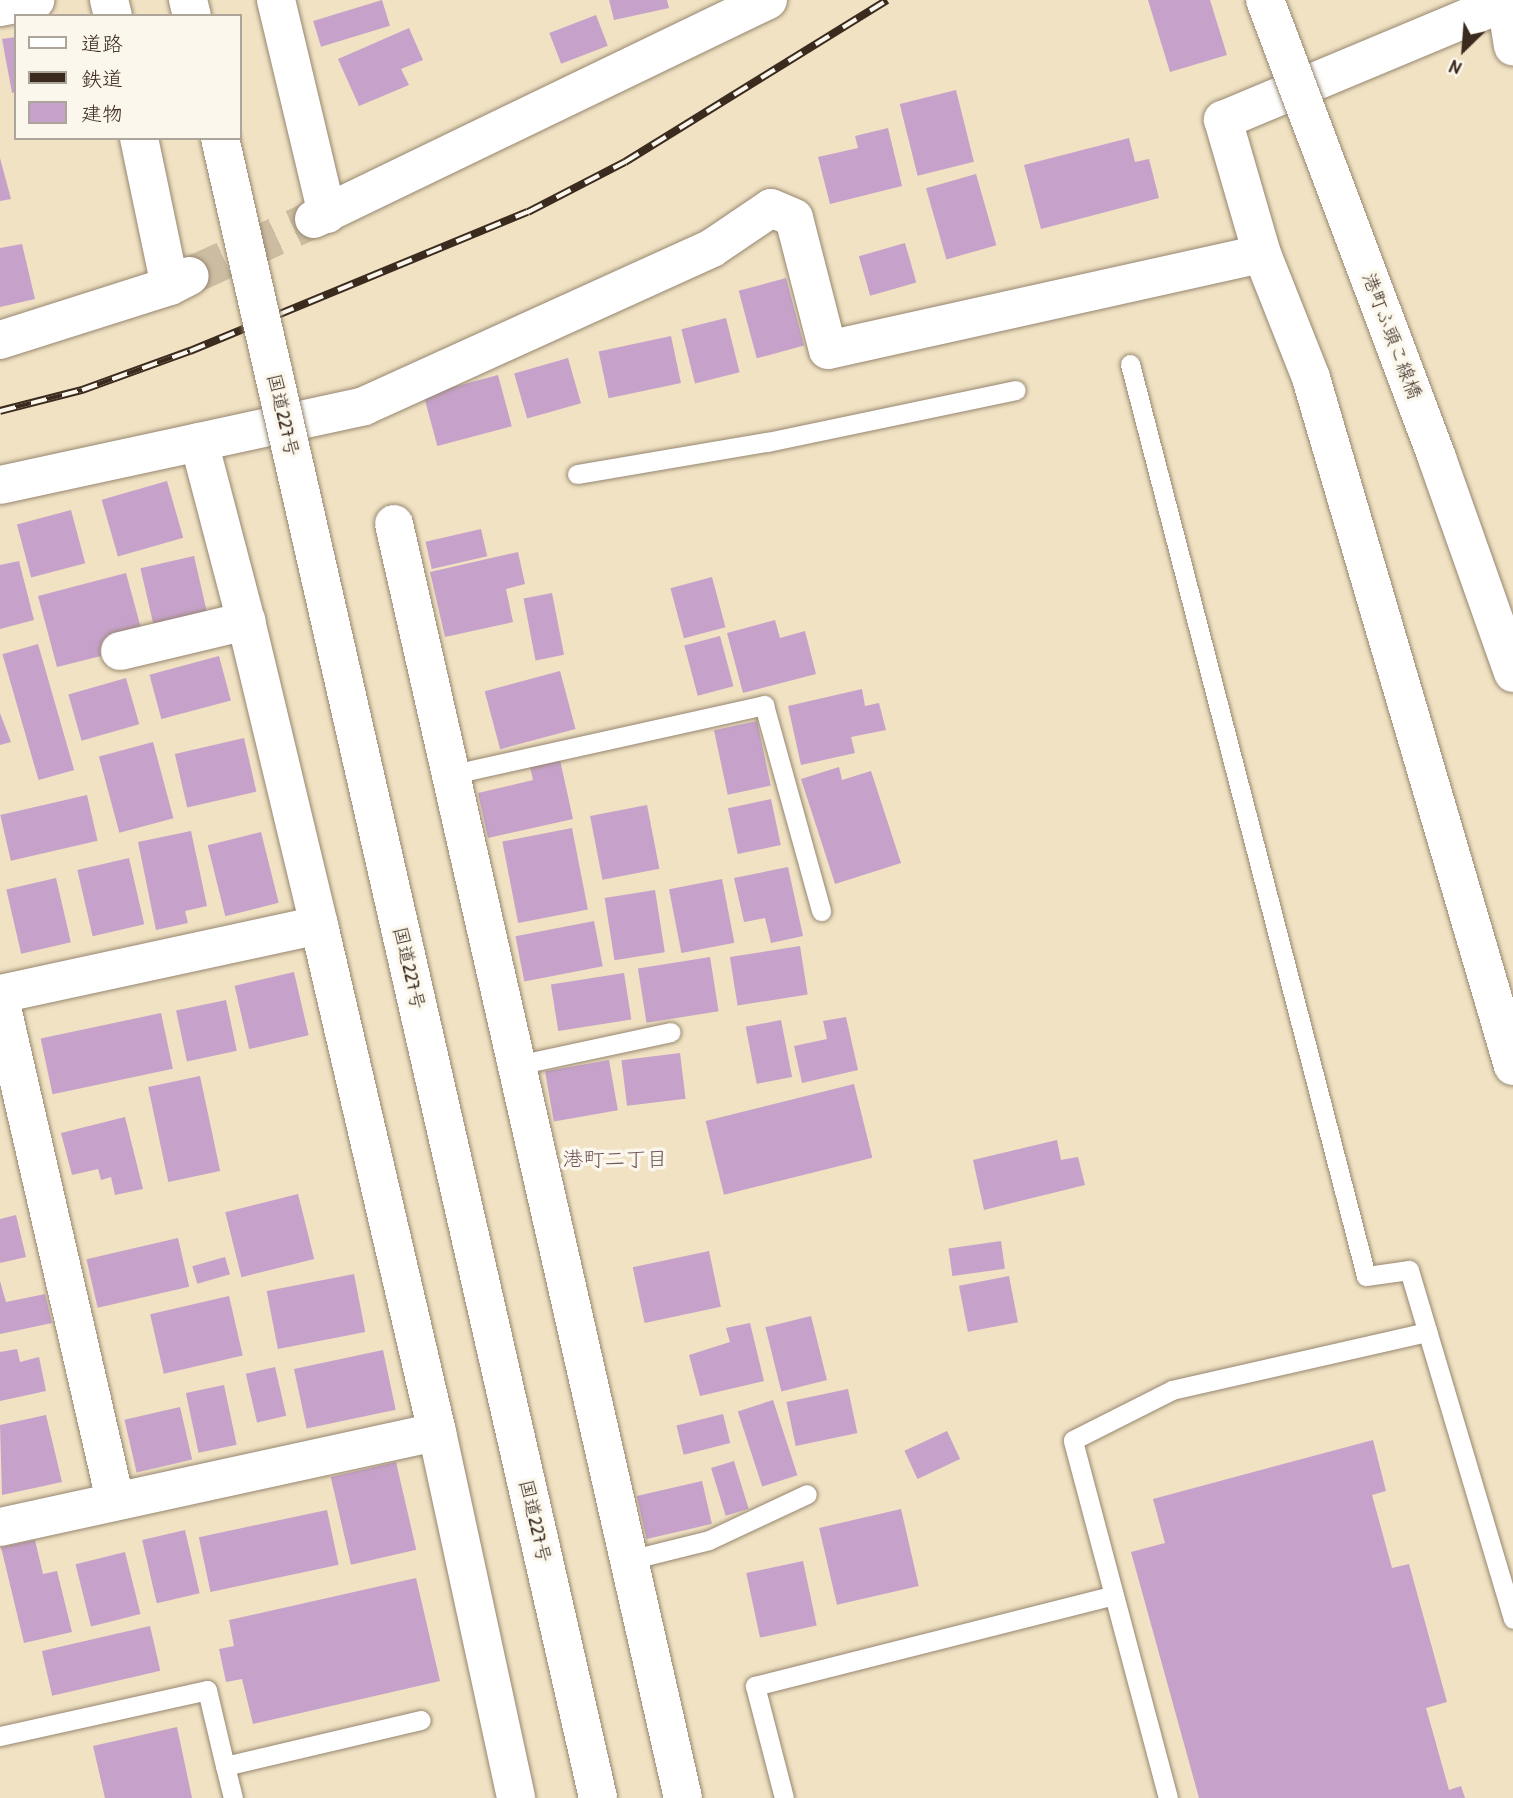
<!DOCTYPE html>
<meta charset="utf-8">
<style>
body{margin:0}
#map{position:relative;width:1513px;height:1798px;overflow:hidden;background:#f0e2c3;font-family:"Patrick Hand","Klee One",sans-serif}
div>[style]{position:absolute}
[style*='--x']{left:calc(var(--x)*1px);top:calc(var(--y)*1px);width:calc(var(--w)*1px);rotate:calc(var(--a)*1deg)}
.building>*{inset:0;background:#c6a2ca;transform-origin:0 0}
.street-tunnel>*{height:38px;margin-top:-19px;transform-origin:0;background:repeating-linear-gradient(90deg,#ccbda2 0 38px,transparent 0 57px)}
.roads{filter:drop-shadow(0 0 2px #968670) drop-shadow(0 0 2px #968670)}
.lane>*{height:19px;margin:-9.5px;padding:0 9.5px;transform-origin:9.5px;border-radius:9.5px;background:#fff}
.street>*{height:38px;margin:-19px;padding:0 19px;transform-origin:19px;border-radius:19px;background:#fff}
.highway>*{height:38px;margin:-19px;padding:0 19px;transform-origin:19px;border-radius:19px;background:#fff}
.rail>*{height:8px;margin-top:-4px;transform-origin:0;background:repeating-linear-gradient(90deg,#fbf7ec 0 16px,#3b2a1e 0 32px);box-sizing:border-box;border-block:2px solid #3b2a1e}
.bridges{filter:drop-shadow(0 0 2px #968670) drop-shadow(0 0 2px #968670)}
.secondary-bridge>*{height:38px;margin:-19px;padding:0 19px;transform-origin:19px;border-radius:19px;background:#fff}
.highway-bridge>*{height:38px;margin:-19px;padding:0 19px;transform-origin:19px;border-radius:19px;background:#fff}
span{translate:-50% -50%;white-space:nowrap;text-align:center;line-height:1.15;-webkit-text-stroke:7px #fbf7ec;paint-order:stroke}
.street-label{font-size:19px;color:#3b2a1e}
.neighbourhood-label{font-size:21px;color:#6c545a}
.legend{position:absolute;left:14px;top:14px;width:228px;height:126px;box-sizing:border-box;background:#fbf7ec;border:2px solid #aea59a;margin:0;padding:9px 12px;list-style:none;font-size:21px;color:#3b2a1e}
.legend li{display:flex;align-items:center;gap:14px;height:35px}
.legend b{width:35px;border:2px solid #aea59a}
.north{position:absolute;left:1429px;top:14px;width:70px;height:70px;-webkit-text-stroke:5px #fbf7ec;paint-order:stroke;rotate:205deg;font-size:19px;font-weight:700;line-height:28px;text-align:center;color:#3b2a1e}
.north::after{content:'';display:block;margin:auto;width:24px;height:32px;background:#3b2a1e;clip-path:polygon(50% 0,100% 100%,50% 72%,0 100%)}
</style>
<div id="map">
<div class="building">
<div style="left:382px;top:0;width:27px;height:72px;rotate:73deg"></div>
<div style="clip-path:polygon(609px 0,667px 0,669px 8px,614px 20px)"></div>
<div style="clip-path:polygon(1148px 0,1210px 0,1227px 55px,1170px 72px)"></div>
<div style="left:596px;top:15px;width:33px;height:50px;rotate:69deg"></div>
<div style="clip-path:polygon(409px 28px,423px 60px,401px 69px,409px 85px,359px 106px,338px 59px)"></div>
<div style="clip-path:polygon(16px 37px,16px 92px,12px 93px,2px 39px)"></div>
<div style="left:956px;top:90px;width:74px;height:58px;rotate:76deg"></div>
<div style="clip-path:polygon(888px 128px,902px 186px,830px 204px,818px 157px,858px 148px,855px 136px)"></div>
<div style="clip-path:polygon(1129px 138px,1135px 162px,1149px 159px,1159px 198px,1041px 229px,1024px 165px)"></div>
<div style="clip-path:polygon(0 158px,11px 199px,0 201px)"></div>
<div style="left:976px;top:174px;width:74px;height:52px;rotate:74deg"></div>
<div style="left:905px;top:243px;width:41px;height:48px;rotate:74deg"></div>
<div style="clip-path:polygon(22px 244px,35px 299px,0 307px,0 248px)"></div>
<div style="left:786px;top:278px;width:70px;height:49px;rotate:75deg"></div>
<div style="left:726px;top:318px;width:56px;height:46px;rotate:76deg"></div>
<div style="left:671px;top:336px;width:48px;height:74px;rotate:78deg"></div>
<div style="left:568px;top:358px;width:47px;height:56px;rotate:74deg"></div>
<div style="left:498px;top:375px;width:53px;height:77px;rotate:75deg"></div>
<div style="left:167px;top:481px;width:59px;height:68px;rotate:74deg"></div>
<div style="left:71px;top:510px;width:55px;height:56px;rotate:75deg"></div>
<div style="left:481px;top:529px;width:28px;height:57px;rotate:77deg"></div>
<div style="clip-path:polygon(518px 552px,525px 584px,506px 589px,513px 622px,445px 637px,430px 572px)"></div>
<div style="left:194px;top:556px;width:62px;height:55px;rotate:77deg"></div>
<div style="clip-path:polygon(19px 561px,34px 620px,0 629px,0 565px)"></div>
<div style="clip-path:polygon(126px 573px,142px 632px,113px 653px,57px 667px,38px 596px)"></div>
<div style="left:712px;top:577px;width:52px;height:43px;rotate:75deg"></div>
<div style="left:552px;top:593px;width:63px;height:29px;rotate:79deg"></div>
<div style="clip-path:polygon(775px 620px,780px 638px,805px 631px,816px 674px,743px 693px,727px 633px)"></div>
<div style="left:720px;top:636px;width:52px;height:37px;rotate:75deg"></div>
<div style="left:38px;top:644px;width:131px;height:37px;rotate:74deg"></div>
<div style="left:219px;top:656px;width:46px;height:72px;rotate:75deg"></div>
<div style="left:560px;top:671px;width:60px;height:78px;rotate:75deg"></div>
<div style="left:126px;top:678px;width:48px;height:60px;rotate:74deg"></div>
<div style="clip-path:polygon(862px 689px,865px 706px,879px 703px,886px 730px,851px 737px,855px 753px,801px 765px,788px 706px)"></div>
<div style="clip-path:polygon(0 713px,11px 742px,0 745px)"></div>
<div style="left:757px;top:721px;width:66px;height:44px;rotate:78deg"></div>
<div style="left:244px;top:738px;width:55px;height:71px;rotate:77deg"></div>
<div style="left:153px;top:742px;width:79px;height:56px;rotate:75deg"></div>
<div style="clip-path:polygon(560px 760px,573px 819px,488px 838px,478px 793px,533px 780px,530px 767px)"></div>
<div style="clip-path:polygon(839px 767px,842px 780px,871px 771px,901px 863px,835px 884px,801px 779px)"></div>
<div style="left:87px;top:795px;width:47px;height:89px;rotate:77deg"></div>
<div style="left:771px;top:799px;width:47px;height:44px;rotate:78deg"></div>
<div style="left:647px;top:805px;width:65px;height:58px;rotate:79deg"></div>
<div style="left:572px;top:828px;width:83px;height:71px;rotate:79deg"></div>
<div style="clip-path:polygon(191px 831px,207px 906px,185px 911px,188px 923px,156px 930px,138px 842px)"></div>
<div style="left:261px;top:832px;width:73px;height:55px;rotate:76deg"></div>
<div style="left:129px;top:858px;width:68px;height:53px;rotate:77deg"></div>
<div style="clip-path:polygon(788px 867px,803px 936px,771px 943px,765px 918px,744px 922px,734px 878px)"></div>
<div style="left:56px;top:878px;width:66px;height:51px;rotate:77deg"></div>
<div style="left:722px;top:879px;width:65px;height:54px;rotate:79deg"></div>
<div style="left:655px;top:890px;width:63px;height:51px;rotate:81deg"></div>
<div style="left:594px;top:921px;width:46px;height:80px;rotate:79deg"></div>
<div style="left:800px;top:946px;width:49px;height:71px;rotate:81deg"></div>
<div style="left:710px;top:957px;width:55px;height:73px;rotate:81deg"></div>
<div style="left:294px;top:972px;width:65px;height:61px;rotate:77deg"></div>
<div style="left:624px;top:973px;width:47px;height:74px;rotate:81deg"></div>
<div style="left:226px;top:1000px;width:52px;height:51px;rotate:78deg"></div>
<div style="left:161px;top:1013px;width:57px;height:123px;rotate:78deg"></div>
<div style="clip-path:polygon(846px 1017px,858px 1070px,802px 1083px,794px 1046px,827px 1039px,823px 1021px)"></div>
<div style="left:781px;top:1020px;width:58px;height:36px;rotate:79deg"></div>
<div style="left:680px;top:1053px;width:46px;height:59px;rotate:83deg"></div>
<div style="left:609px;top:1060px;width:51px;height:65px;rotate:80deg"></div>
<div style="left:200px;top:1076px;width:97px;height:53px;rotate:78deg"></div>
<div style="left:854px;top:1084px;width:76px;height:153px;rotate:76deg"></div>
<div style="clip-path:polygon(125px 1117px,143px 1189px,115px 1195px,111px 1177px,101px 1180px,98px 1169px,72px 1175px,61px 1133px)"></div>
<div style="clip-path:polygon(1057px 1140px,1061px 1160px,1078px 1157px,1085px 1185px,984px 1210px,973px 1160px)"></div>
<div style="left:298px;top:1194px;width:67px;height:75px;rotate:76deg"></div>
<div style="clip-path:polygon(16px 1215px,26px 1257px,0 1263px,0 1219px)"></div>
<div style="left:178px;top:1238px;width:50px;height:94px;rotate:77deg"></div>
<div style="left:1001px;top:1241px;width:28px;height:53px;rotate:82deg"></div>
<div style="left:709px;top:1251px;width:57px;height:78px;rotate:78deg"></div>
<div style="left:225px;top:1257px;width:18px;height:34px;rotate:74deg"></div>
<div style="left:354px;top:1274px;width:59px;height:89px;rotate:79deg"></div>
<div style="left:1009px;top:1276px;width:47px;height:51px;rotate:79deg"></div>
<div style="clip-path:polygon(0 1281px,6px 1302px,45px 1294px,52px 1323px,0 1334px)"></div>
<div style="left:229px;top:1296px;width:61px;height:81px;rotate:77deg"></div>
<div style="left:811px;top:1316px;width:66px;height:47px;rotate:76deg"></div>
<div style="clip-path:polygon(750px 1323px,764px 1381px,700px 1396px,689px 1355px,730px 1342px,726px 1328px)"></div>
<div style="clip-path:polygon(17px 1349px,20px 1362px,39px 1357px,46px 1391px,0 1401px,0 1352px)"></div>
<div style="left:383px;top:1350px;width:61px;height:91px;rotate:78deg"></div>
<div style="left:275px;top:1367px;width:50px;height:30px;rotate:77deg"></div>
<div style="left:224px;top:1385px;width:61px;height:39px;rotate:78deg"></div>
<div style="left:848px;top:1389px;width:45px;height:63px;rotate:78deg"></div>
<div style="left:773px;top:1400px;width:79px;height:37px;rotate:72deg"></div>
<div style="left:180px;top:1407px;width:54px;height:57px;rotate:77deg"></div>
<div style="left:723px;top:1414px;width:30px;height:48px;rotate:76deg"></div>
<div style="clip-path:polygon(46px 1415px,62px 1482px,2px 1495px,0 1425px)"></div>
<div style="left:947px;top:1431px;width:31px;height:47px;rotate:65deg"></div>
<div style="clip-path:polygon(1373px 1440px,1386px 1491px,1372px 1495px,1392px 1568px,1409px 1564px,1447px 1702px,1426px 1708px,1449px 1790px,1461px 1786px,1465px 1798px,1199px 1798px,1131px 1552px,1165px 1543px,1153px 1499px)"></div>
<div style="left:734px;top:1461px;width:50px;height:24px;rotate:73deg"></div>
<div style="left:396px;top:1462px;width:90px;height:67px;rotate:77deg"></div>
<div style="left:702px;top:1481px;width:44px;height:67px;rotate:77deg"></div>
<div style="left:901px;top:1509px;width:79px;height:84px;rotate:77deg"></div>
<div style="left:327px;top:1510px;width:56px;height:131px;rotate:78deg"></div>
<div style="left:185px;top:1530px;width:65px;height:44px;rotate:77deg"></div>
<div style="clip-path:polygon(35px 1540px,43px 1574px,57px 1571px,72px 1632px,24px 1643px,1px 1547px)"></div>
<div style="left:125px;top:1552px;width:64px;height:51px;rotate:76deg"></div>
<div style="left:803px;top:1561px;width:66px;height:58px;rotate:78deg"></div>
<div style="clip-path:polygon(416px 1578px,440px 1681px,253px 1724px,242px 1679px,226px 1682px,219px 1649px,234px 1646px,229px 1620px)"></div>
<div style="left:150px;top:1626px;width:46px;height:111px;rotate:77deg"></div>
<div style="clip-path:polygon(177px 1727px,192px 1798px,105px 1798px,93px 1746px)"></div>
</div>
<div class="street-tunnel">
<div style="--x:190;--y:276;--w:136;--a:-24.7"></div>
</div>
<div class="roads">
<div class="lane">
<div style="--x:1130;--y:364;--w:942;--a:75.49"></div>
<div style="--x:1366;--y:1276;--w:43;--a:-7.9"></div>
<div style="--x:1409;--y:1270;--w:364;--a:73.4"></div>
<div style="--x:577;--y:474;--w:193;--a:-9.6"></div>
<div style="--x:767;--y:442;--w:254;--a:-11.8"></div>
<div style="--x:449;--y:775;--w:323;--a:-12.5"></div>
<div style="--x:764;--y:705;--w:214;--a:74.5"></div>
<div style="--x:517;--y:1065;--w:157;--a:-12.1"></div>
<div style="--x:629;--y:1560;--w:82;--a:-14"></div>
<div style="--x:709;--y:1540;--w:108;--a:-25.1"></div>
<div style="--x:0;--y:1736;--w:212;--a:-12.5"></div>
<div style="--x:207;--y:1690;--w:78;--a:76.7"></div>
<div style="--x:233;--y:1798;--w:33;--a:-104"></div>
<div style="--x:225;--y:1766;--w:201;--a:-13.2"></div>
<div style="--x:784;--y:1798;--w:116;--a:-104.5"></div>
<div style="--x:755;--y:1686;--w:370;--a:-14.2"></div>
<div style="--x:1168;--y:1798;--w:370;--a:-104.9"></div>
<div style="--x:1073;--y:1440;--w:111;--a:-26.8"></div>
<div style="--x:1172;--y:1390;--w:262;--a:-12.8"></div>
</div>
<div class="street">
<div style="--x:109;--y:0;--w:16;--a:76"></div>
<div style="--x:276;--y:0;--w:220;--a:76.6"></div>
<div style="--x:1506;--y:2;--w:45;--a:81"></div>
<div style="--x:0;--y:7;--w:36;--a:-11"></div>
<div style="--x:139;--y:138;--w:151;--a:78.2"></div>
<div style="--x:314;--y:219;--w:504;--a:-25.75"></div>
<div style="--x:1262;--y:254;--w:133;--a:68.4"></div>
<div style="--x:1311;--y:378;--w:717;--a:73.64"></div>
<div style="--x:0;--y:340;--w:178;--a:-17.6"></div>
<div style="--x:170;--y:286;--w:22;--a:-27"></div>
<div style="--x:199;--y:442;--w:185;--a:75.3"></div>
<div style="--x:246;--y:621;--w:313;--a:76.5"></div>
<div style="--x:319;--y:925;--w:521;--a:76.9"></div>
<div style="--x:437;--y:1432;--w:374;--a:77.8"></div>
<div style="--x:0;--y:485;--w:372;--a:-12.2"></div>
<div style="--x:364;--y:406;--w:382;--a:-24.4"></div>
<div style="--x:712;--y:248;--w:71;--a:-34.1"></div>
<div style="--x:771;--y:208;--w:25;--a:23"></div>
<div style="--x:794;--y:218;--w:136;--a:75.6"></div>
<div style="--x:828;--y:350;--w:444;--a:-12.5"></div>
<div style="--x:1262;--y:254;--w:140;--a:-106.2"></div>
<div style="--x:1223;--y:120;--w:311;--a:-22.7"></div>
<div style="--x:394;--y:524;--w:1306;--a:77.22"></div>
<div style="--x:120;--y:651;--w:130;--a:-13.4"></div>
<div style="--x:0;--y:994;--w:326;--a:-12.2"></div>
<div style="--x:0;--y:999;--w:514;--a:77.07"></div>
<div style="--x:0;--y:1527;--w:447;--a:-12.3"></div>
</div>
<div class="highway">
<div style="--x:188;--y:0;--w:16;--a:76"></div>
</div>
</div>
<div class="rail">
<div style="--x:0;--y:411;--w:85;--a:-14.4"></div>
<div style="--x:82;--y:390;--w:115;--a:-19.9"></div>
<div style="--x:190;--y:351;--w:365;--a:-22.4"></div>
<div style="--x:528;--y:212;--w:109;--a:-27.3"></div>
<div style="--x:625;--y:162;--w:308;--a:-31.7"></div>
</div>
<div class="bridges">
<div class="secondary-bridge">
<div style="--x:1265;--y:0;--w:489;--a:69.4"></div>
<div style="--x:1437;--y:458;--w:228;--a:70.5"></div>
</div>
<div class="highway-bridge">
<div style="--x:220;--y:138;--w:1702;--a:77.17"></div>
</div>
</div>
<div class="street-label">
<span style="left:1392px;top:336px;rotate:69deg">港町ふ頭こ線橋</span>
<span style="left:283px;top:415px;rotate:77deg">国道227号</span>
<span style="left:409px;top:968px;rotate:77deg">国道227号</span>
<span style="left:535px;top:1521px;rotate:77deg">国道227号</span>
</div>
<div class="neighbourhood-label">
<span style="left:615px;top:1159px">港町二丁目</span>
</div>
<ul class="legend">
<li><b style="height:9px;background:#fff"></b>道路</li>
<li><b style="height:9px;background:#3b2a1e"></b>鉄道</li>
<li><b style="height:19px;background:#c6a2ca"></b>建物</li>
</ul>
<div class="north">N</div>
</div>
